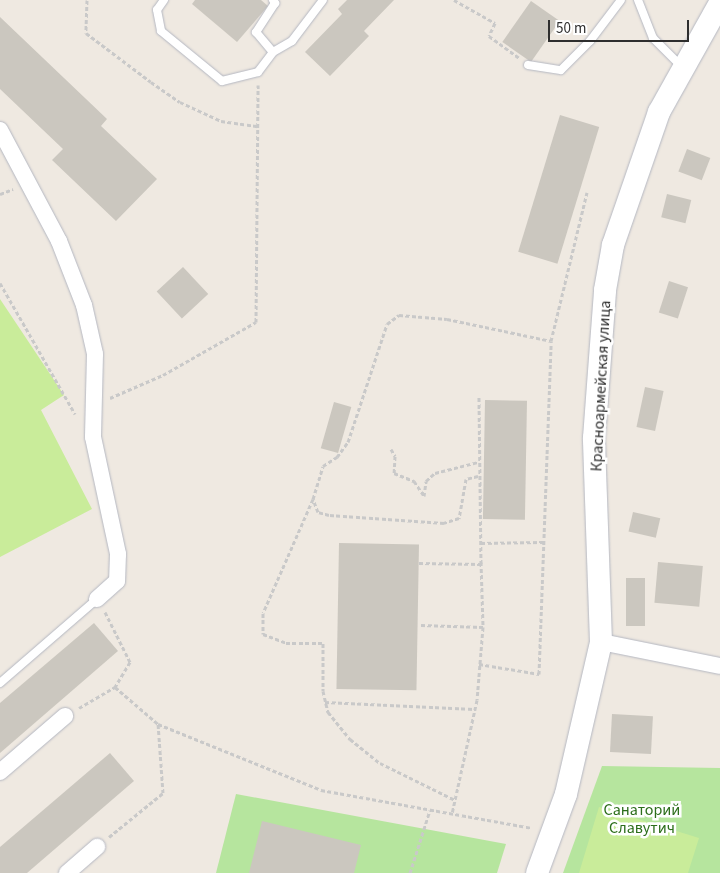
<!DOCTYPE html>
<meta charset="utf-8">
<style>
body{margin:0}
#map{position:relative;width:720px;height:873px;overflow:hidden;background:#efe9e1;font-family:"Source Sans 3",sans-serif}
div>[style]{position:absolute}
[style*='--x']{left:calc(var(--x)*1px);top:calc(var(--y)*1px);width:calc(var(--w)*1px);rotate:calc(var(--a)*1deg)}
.green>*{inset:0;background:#b6e59e}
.pitch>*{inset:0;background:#c9ec9a}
.building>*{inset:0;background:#cbc7bf;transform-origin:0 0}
.path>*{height:3px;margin-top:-1.5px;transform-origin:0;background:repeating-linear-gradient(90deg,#c9c9c9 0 4px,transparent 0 6.5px)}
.roads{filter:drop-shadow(0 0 1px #b4b7c1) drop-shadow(0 0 1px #b4b7c1)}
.service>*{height:8px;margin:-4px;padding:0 4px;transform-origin:4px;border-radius:4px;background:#fff}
.minor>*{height:16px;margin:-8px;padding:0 8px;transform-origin:8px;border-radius:8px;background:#fff}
.secondary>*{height:22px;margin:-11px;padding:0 11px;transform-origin:11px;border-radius:11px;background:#fff}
span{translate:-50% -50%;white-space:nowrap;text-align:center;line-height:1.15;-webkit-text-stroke:5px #fff;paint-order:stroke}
.street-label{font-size:16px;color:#2e2e2e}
.park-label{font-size:16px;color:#2c6e1b}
.scale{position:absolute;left:548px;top:20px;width:141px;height:22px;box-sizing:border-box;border:2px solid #2e2e2e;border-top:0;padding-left:6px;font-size:15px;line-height:18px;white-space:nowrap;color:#2e2e2e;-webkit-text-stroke:4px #fff;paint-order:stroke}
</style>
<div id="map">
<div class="green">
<div style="clip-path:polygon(602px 766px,720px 768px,720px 873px,563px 873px)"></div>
<div style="clip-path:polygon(236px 794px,506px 844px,497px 873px,216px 873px)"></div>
</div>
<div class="pitch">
<div style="clip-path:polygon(0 299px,64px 395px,41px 410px,92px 509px,0 557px)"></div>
<div style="clip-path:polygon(599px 807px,699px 838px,688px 873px,579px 873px)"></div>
</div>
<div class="building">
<div style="clip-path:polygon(195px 0,261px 0,268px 6px,237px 42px,192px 4px)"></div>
<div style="clip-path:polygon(347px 0,394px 0,364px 31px,369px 36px,330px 76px,305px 52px,342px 14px,338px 9px)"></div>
<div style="left:531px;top:1px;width:35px;height:50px;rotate:35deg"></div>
<div style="clip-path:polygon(0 17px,107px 119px,101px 126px,157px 179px,116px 221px,52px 160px,63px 149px,0 89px)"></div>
<div style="left:560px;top:115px;width:41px;height:143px;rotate:17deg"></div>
<div style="left:687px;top:149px;width:25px;height:24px;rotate:21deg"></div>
<div style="left:667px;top:194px;width:25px;height:24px;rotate:14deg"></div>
<div style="left:183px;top:267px;width:37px;height:36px;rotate:47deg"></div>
<div style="left:669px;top:281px;width:20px;height:33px;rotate:18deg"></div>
<div style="left:645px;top:387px;width:19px;height:41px;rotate:12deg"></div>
<div style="left:485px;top:400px;width:42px;height:119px;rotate:1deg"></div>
<div style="left:334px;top:402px;width:18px;height:48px;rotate:16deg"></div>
<div style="left:633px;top:512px;width:28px;height:20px;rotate:13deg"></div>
<div style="left:339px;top:543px;width:80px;height:146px;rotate:1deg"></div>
<div style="left:658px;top:562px;width:45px;height:41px;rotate:5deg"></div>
<div style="left:626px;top:578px;width:19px;height:48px"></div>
<div style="clip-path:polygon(94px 623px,118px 651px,0 753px,0 703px)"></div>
<div style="left:612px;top:714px;width:41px;height:38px;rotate:3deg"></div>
<div style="clip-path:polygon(110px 753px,134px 781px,27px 873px,0 873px,0 847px)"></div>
<div style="clip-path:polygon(262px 821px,361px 845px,354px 873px,249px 873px)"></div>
</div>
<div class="path">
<div style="--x:87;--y:0;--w:33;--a:92"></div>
<div style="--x:86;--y:33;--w:81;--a:37"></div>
<div style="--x:151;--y:82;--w:35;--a:35"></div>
<div style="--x:180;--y:102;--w:45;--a:24.9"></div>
<div style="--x:221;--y:121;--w:37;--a:8"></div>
<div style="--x:454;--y:0;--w:47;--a:29.3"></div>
<div style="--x:495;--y:23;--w:14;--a:115"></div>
<div style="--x:489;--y:36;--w:37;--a:36"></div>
<div style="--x:0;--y:194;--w:14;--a:-21"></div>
<div style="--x:0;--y:283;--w:151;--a:60.2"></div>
<div style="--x:110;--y:398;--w:58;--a:-23.5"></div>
<div style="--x:163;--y:375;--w:107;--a:-29.7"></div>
<div style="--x:256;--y:322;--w:237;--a:-89.5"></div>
<div style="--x:391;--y:449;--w:8;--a:60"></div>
<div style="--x:395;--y:456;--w:17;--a:93"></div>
<div style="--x:394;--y:473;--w:22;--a:22"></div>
<div style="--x:414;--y:481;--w:18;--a:56"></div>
<div style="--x:424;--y:496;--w:15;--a:-82"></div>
<div style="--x:426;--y:481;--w:12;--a:-42"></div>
<div style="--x:435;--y:473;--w:44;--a:-14.3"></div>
<div style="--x:478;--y:476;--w:12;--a:166"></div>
<div style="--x:466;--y:479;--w:40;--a:100"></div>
<div style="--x:459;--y:518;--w:16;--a:162"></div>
<div style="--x:444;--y:523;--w:115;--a:-176"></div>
<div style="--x:329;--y:515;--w:11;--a:-165"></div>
<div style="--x:318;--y:512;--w:14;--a:-111"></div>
<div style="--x:313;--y:499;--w:34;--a:-73"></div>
<div style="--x:323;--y:466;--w:17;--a:-33"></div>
<div style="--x:337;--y:457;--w:19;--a:-54"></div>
<div style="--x:348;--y:442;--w:124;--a:-71.7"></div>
<div style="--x:387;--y:324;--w:15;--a:-37"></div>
<div style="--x:399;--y:315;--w:48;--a:4.8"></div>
<div style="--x:447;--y:319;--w:106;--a:11.9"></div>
<div style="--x:313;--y:499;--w:124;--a:113.7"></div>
<div style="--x:263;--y:613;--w:21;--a:90"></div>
<div style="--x:263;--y:634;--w:25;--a:21"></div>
<div style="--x:286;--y:643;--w:37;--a:0"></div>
<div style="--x:323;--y:643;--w:48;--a:90"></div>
<div style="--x:323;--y:691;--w:22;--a:77"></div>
<div style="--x:328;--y:712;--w:35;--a:51"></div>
<div style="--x:350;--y:739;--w:38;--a:39"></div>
<div style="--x:380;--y:763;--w:84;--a:26.3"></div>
<div style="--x:481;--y:543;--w:63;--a:-0.9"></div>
<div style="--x:481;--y:562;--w:65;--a:88.2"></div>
<div style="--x:419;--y:563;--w:62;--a:0.9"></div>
<div style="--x:481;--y:564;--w:168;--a:-90.7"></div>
<div style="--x:105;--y:612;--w:56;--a:63.4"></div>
<div style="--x:130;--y:662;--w:29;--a:121"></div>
<div style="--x:115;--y:687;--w:57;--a:40.7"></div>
<div style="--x:421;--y:625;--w:62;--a:1.8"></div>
<div style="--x:483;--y:627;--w:73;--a:94.7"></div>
<div style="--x:477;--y:700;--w:117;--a:102.4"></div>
<div style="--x:479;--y:664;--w:61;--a:9.5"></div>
<div style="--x:539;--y:674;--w:333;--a:-87.9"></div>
<div style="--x:551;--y:341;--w:153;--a:-76.4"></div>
<div style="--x:325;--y:702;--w:149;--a:2.7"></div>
<div style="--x:79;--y:708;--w:42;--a:-30.3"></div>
<div style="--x:109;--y:837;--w:70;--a:-39.2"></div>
<div style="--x:163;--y:793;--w:69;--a:-94.1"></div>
<div style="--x:158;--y:724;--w:176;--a:22"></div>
<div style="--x:321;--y:790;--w:214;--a:10.2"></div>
<div style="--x:410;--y:873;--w:66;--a:-72.4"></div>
</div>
<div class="roads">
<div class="service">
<div style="--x:164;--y:0;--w:12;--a:125"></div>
<div style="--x:157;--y:10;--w:21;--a:79"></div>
<div style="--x:161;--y:31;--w:79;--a:39.3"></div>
<div style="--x:222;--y:81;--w:37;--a:-14"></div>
<div style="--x:258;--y:72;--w:25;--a:-53"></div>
<div style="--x:273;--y:52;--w:22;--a:-30"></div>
<div style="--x:292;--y:41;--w:51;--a:-52.9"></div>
<div style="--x:273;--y:0;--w:4;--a:56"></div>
<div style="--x:275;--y:3;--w:35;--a:123"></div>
<div style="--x:256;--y:32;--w:26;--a:50"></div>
<div style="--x:638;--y:0;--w:41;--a:68.5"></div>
<div style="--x:653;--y:38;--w:40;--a:45"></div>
<div style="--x:528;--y:65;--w:33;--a:9"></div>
<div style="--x:561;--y:70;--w:41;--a:-45"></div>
<div style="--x:590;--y:41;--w:51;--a:-52.9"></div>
<div style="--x:0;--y:683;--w:128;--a:-40.9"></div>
</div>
<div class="minor">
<div style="--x:0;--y:130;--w:126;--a:62"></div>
<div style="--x:59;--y:241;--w:69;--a:68.7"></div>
<div style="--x:84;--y:305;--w:50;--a:77.3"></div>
<div style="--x:95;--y:354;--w:83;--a:91.4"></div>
<div style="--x:93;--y:437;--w:120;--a:77.9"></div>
<div style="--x:118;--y:554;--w:27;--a:92"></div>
<div style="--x:117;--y:581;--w:27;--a:138"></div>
<div style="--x:601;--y:642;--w:121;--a:11.4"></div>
<div style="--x:0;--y:772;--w:86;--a:-40.7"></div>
<div style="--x:67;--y:873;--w:40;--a:-41"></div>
</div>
<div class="secondary">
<div style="--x:537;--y:873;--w:84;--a:-69.8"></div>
<div style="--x:566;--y:794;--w:156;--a:-77"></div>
<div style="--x:601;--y:642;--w:204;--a:-92"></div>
<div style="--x:594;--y:438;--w:148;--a:-85.7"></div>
<div style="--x:605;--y:290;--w:46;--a:-79.9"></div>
<div style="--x:613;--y:245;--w:141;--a:-70.9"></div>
<div style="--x:659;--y:112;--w:125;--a:-60.8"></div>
</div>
</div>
<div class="street-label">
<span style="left:601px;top:386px;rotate:-87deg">Красноармейская улица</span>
</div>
<div class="park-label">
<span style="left:642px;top:819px">Санаторий<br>Славутич</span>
</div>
<div class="scale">50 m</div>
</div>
